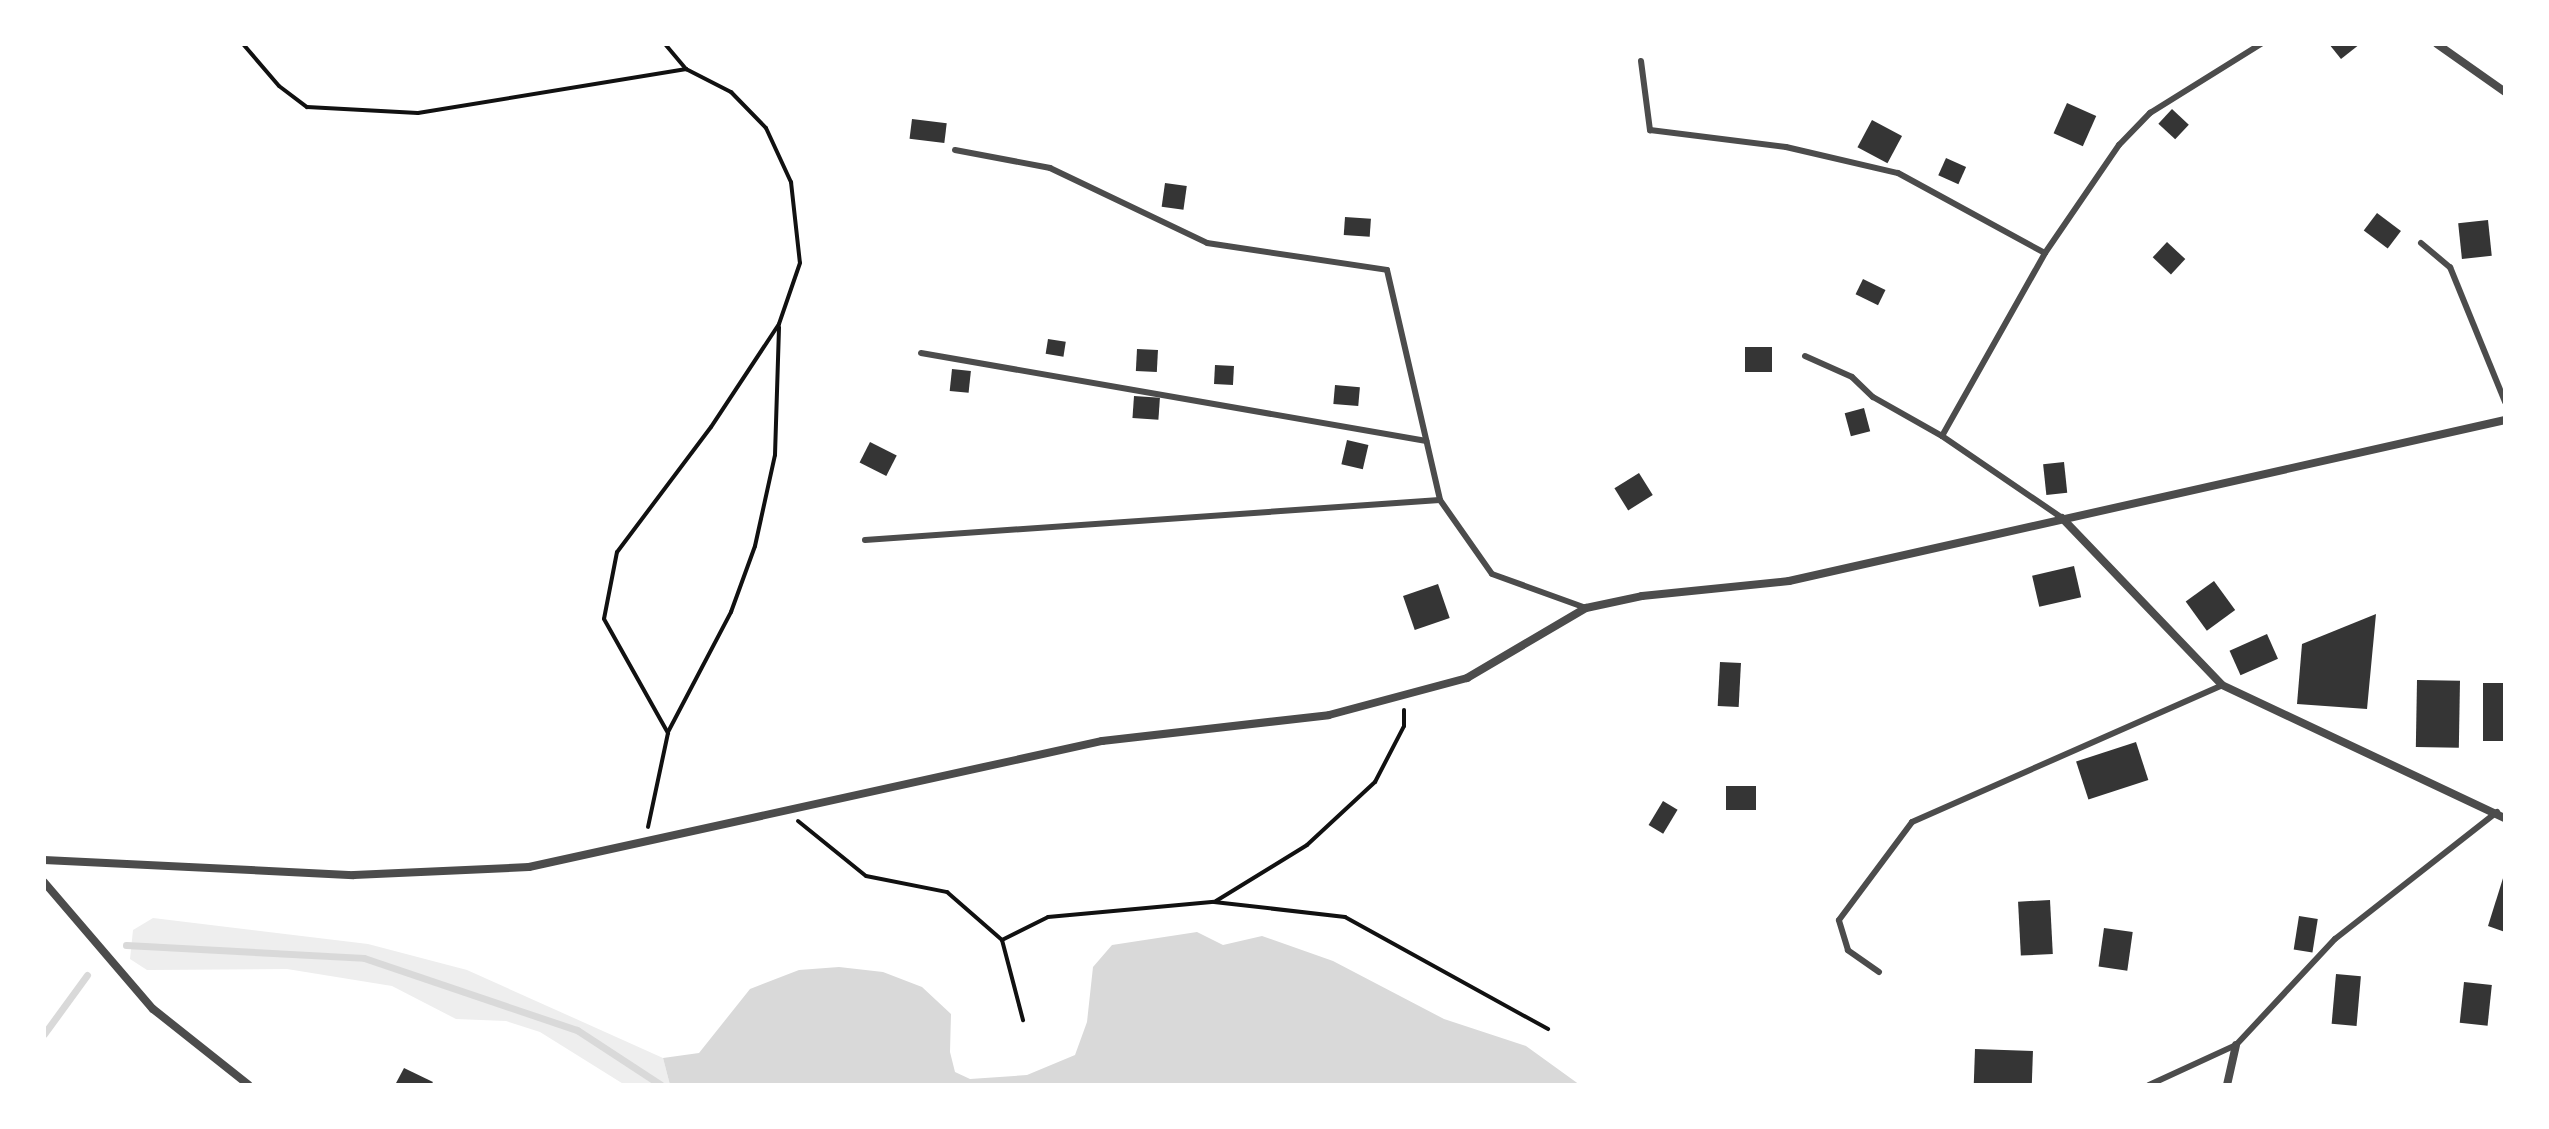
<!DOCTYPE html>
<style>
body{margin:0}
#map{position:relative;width:2549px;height:1129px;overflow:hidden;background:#fff;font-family:Inter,sans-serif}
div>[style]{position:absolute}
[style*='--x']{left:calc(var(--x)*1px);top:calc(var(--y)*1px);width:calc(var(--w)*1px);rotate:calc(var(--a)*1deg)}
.green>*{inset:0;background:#eee}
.water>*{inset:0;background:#d9d9d9}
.stream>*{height:7px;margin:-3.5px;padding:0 3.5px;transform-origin:3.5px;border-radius:3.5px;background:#d9d9d9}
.building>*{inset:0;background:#353535;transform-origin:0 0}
.path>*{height:4px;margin:-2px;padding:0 2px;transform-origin:2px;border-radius:2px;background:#111}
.service>*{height:6px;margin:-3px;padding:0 3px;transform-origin:3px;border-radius:3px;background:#4c4c4c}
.minor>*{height:8px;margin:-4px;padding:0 4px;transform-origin:4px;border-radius:4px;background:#4c4c4c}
span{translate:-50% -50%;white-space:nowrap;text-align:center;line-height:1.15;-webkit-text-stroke:7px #fff;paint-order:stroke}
.frame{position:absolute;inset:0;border:46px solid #fff;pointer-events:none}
</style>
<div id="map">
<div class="green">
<div style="clip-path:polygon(153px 918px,368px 944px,467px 970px,663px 1058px,670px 1085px,625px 1085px,540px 1032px,506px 1021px,456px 1019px,392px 986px,287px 969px,147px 970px,130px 959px,133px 930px)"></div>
</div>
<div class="water">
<div style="clip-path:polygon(1197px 932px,1223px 945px,1262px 936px,1333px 961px,1444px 1019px,1526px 1046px,1580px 1085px,670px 1085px,663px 1058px,699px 1053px,750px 989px,799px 970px,839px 967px,883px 972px,922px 987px,951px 1014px,950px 1052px,955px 1072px,970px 1079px,1027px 1075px,1075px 1055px,1087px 1022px,1093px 967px,1112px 945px)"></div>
</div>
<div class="stream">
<div style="--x:126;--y:945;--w:238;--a:3.1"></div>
<div style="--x:364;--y:958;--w:225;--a:18.7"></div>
<div style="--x:577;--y:1030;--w:100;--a:33.2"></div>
<div style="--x:44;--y:1034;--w:73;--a:-53.9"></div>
</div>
<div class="building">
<div style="clip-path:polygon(2329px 44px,2360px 44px,2341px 59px)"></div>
<div style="left:2067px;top:103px;width:32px;height:33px;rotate:24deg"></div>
<div style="left:2172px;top:109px;width:23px;height:20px;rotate:43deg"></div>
<div style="left:912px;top:119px;width:35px;height:20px;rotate:7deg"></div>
<div style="left:1872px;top:120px;width:34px;height:31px;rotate:28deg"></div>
<div style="left:1946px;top:158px;width:22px;height:19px;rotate:24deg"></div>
<div style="left:1165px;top:183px;width:22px;height:24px;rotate:8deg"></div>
<div style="left:2377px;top:213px;width:30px;height:22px;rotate:37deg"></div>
<div style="left:1345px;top:217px;width:26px;height:18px;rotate:4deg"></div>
<div style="left:2488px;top:220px;width:36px;height:30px;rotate:84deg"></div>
<div style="left:2167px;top:242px;width:25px;height:21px;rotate:43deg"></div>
<div style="left:1863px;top:279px;width:25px;height:17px;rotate:26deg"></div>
<div style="left:1048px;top:339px;width:18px;height:15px;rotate:9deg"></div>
<div style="left:1745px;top:347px;width:27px;height:25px"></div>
<div style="left:1137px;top:349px;width:21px;height:22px;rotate:3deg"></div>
<div style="left:1215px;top:365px;width:19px;height:19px;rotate:3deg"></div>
<div style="left:952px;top:369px;width:19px;height:22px;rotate:6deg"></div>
<div style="left:1335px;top:385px;width:25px;height:19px;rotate:5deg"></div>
<div style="left:1134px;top:396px;width:26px;height:22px;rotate:4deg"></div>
<div style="left:1864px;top:408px;width:24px;height:20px;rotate:75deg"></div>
<div style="left:1347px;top:440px;width:22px;height:25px;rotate:13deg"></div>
<div style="left:870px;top:442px;width:30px;height:23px;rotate:27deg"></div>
<div style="left:2064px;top:462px;width:31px;height:21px;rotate:84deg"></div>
<div style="left:1639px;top:473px;width:26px;height:29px;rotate:58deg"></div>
<div style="left:2074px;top:566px;width:32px;height:43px;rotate:77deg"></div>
<div style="left:2214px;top:581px;width:36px;height:35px;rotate:54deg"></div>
<div style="left:1438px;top:584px;width:36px;height:37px;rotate:71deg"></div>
<div style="clip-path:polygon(2376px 614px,2367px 709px,2297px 704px,2302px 644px)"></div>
<div style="left:2267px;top:634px;width:27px;height:41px;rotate:66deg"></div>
<div style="left:1720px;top:662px;width:21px;height:44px;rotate:3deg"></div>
<div style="left:2417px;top:680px;width:43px;height:67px;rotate:1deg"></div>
<div style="left:2483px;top:683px;width:22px;height:58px"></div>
<div style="left:2136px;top:742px;width:40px;height:63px;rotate:72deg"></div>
<div style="left:1756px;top:786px;width:24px;height:30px;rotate:90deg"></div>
<div style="left:1663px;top:801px;width:17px;height:28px;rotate:31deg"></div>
<div style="clip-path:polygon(2504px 875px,2505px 875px,2505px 932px,2488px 926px)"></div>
<div style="left:2050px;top:900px;width:54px;height:32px;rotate:87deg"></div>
<div style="left:2299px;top:916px;width:19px;height:34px;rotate:9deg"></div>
<div style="left:2104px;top:928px;width:29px;height:39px;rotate:8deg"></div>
<div style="left:2336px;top:974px;width:25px;height:50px;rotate:5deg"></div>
<div style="left:2464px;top:982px;width:28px;height:41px;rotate:6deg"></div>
<div style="left:1975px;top:1049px;width:58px;height:36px;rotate:2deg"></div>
<div style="clip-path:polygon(404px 1068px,433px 1082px,431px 1085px,395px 1085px)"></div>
</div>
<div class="path">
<div style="--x:243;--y:44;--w:55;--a:49.4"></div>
<div style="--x:279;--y:86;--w:35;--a:37"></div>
<div style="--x:307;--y:107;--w:111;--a:3.1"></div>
<div style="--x:418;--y:113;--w:272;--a:-9.3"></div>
<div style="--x:686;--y:69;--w:51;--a:27.1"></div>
<div style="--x:731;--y:92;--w:50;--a:45.8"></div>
<div style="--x:766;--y:128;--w:60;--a:65.2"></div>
<div style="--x:791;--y:182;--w:81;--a:83.7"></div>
<div style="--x:800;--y:263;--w:65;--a:109"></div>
<div style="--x:779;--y:324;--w:123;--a:123.4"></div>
<div style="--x:711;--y:427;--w:156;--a:126.9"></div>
<div style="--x:617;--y:552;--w:68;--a:101"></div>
<div style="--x:604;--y:619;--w:131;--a:60.7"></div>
<div style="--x:668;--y:733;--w:96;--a:102"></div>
<div style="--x:665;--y:44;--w:33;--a:50"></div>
<div style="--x:668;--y:732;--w:136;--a:-62.3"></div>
<div style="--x:731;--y:612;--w:70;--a:-70"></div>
<div style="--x:755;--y:546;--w:93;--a:-77.6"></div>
<div style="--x:775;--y:455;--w:128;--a:-88.2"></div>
<div style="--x:798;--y:821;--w:87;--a:39"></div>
<div style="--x:866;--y:876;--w:83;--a:11.2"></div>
<div style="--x:947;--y:892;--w:73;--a:41.1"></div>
<div style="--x:1002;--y:940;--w:83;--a:75.3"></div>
<div style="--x:1216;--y:901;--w:107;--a:-31.6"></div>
<div style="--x:1307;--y:845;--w:93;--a:-42.8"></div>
<div style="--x:1375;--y:782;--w:63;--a:-62.6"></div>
<div style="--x:1404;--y:726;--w:16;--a:-90"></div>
<div style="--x:1002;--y:940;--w:51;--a:-26.6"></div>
<div style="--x:1048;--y:917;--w:167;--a:-5.2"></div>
<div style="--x:1214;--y:902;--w:132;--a:6.5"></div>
<div style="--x:1345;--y:917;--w:232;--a:28.9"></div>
</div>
<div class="service">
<div style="--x:1641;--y:61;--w:70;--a:82.6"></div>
<div style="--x:1650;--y:130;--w:137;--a:7.1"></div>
<div style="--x:1786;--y:147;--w:115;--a:13.1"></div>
<div style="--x:1898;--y:173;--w:167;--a:28.6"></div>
<div style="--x:955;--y:150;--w:97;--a:10.7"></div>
<div style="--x:1050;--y:168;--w:174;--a:25.5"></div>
<div style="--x:1207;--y:243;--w:182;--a:8.5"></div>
<div style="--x:1387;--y:270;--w:236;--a:77"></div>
<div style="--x:2421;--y:243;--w:38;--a:40"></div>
<div style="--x:2450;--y:267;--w:146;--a:67.8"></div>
<div style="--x:921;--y:353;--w:513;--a:9.88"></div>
<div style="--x:1805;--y:356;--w:51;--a:24.1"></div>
<div style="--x:1852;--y:377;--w:29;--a:44"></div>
<div style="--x:1873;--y:397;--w:79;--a:29.5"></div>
<div style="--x:1942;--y:436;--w:145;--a:34.3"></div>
<div style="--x:1942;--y:436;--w:210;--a:-60.6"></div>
<div style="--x:2045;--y:253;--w:131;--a:-55.6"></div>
<div style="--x:2119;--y:145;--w:45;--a:-45.9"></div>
<div style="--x:2150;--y:113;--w:131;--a:-31.9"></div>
<div style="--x:865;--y:540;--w:576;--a:-3.98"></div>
<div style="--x:1440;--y:500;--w:90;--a:54.9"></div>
<div style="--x:1492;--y:574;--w:100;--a:19.9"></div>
<div style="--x:1879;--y:972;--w:38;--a:-145"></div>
<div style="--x:1848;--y:950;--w:31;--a:-107"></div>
<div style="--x:1839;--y:920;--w:122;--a:-53.3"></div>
<div style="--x:1912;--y:822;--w:339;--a:-23.8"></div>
<div style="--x:2149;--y:1085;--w:96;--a:-24.7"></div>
<div style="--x:2236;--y:1045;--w:145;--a:-47"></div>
<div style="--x:2335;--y:939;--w:206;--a:-38.1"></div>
</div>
<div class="minor">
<div style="--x:2437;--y:44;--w:83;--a:35.2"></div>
<div style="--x:2062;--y:518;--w:231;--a:46.2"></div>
<div style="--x:2222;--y:685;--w:313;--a:25.2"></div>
<div style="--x:44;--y:860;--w:310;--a:2.8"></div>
<div style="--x:354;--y:875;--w:175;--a:-2.6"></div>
<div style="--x:529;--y:867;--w:587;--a:-12.4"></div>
<div style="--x:1102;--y:741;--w:228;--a:-6.5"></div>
<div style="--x:1329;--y:715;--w:143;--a:-15"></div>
<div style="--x:1467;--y:678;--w:138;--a:-30.5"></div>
<div style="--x:1586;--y:608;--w:57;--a:-12.1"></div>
<div style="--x:1642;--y:596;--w:148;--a:-5.8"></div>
<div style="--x:1789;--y:581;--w:734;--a:-12.67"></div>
<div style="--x:44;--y:882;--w:167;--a:49.4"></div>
<div style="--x:153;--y:1009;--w:122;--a:38.4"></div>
<div style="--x:2227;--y:1085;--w:41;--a:-77.3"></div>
</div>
<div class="frame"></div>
</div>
